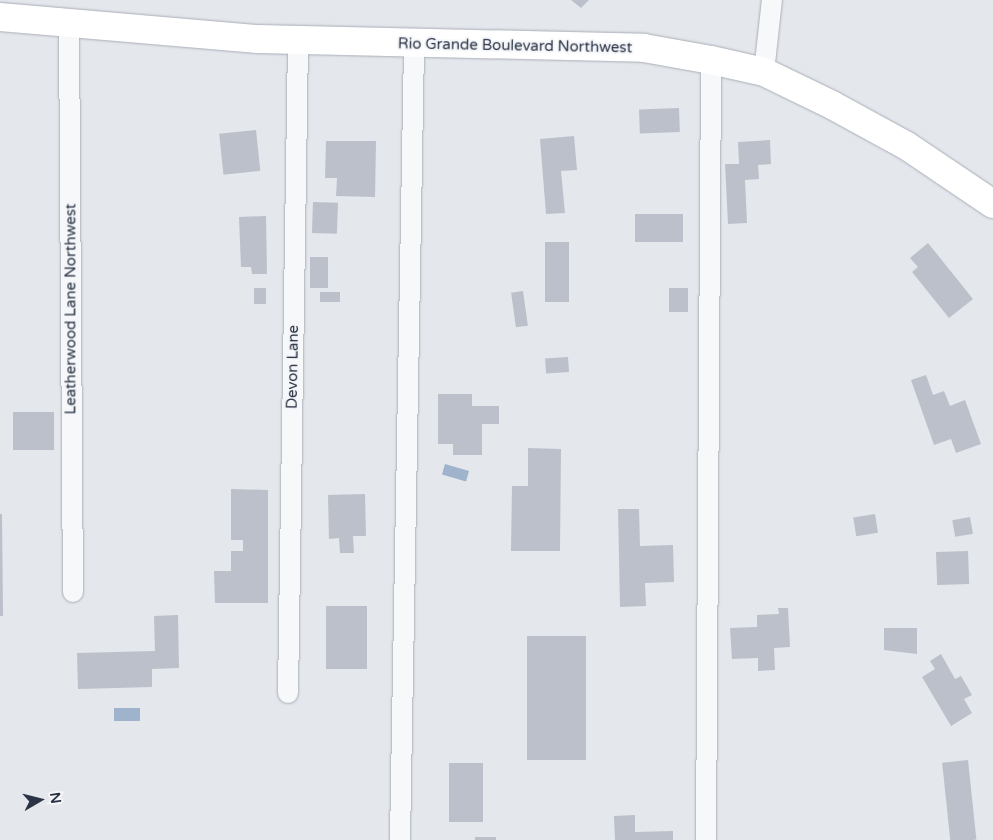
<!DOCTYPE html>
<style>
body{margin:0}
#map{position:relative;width:993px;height:840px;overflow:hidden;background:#e4e7ec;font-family:"Varela Round",sans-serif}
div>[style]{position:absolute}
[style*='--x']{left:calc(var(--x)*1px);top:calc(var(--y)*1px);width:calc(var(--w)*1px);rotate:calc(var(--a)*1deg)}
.water>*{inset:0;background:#9fb4cc;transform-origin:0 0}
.building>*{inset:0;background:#bbc0ca;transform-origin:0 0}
.roads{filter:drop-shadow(0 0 1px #a9aeb7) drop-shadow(0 0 1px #a9aeb7)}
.street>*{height:20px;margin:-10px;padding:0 10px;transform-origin:10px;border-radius:10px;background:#f7f8fa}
.secondary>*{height:28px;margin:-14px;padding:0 14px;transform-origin:14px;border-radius:14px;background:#fff}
span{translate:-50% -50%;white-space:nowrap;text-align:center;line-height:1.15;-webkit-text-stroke:4px #f4f6f9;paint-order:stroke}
.street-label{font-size:15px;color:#2b3445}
.north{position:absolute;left:15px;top:775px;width:50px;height:50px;-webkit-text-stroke:4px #f4f6f9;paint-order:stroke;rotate:82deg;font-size:14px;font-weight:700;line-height:20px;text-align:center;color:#2b3445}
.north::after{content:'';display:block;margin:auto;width:18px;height:22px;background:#2b3445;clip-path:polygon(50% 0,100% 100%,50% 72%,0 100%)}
</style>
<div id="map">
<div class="water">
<div style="left:445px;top:464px;width:25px;height:11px;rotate:16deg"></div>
<div style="left:114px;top:708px;width:26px;height:13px"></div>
</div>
<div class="building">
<div style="clip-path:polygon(571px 0,589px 0,581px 8px)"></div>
<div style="left:679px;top:108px;width:24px;height:40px;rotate:88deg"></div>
<div style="left:256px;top:130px;width:41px;height:37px;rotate:84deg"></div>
<div style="clip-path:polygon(574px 136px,577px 170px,561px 171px,565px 213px,546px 214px,540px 139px)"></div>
<div style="clip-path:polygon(770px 140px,771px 164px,758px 165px,759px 179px,745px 180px,747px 223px,728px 224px,725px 164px,739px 164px,738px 142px)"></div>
<div style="clip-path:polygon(326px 141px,376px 141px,375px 197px,336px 196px,337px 178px,325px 178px)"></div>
<div style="left:313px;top:202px;width:25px;height:31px;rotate:2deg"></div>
<div style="left:635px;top:214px;width:48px;height:28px"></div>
<div style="clip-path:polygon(266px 216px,267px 274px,252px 274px,251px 267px,241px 267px,239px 217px)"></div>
<div style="left:545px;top:242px;width:24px;height:60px"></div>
<div style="clip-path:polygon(928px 243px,973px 299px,949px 318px,912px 272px,918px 267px,910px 258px)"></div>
<div style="left:310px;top:257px;width:18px;height:31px"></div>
<div style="left:266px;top:288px;width:16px;height:12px;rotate:90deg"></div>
<div style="left:669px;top:288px;width:19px;height:24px"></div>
<div style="left:523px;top:291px;width:35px;height:12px;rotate:82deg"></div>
<div style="left:340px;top:292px;width:10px;height:20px;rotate:90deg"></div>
<div style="left:568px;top:357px;width:15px;height:23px;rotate:86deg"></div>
<div style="clip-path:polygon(926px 375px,933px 395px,944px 391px,950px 406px,965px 400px,981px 444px,956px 453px,951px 439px,934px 445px,911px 380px)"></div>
<div style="clip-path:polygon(438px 394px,472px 394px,472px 406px,499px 406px,499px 424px,482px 424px,482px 455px,453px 455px,453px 444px,438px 444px)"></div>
<div style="left:13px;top:412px;width:41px;height:38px"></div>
<div style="clip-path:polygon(528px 448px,561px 449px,560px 551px,511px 551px,512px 486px,528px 486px)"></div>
<div style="clip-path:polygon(231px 489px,268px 490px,268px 603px,215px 603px,214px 571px,231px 571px,231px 551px,243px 551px,243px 540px,231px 540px)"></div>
<div style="clip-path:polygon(365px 494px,366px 536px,353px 536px,354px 553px,340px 553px,339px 538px,329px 539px,328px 495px)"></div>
<div style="clip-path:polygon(618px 509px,639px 509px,640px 546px,673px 545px,674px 582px,645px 583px,646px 606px,620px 607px)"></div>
<div style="clip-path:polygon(0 514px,2px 514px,3px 616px,0 616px)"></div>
<div style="left:875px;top:514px;width:19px;height:22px;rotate:81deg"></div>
<div style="left:970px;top:517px;width:17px;height:18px;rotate:80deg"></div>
<div style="left:968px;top:551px;width:33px;height:32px;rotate:88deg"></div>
<div style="left:326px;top:606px;width:41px;height:63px"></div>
<div style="clip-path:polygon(778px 608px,788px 608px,790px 647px,774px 648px,775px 670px,758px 671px,758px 658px,732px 659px,730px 628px,757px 627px,757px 615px,779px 614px)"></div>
<div style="clip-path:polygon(178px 615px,179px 668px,152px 669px,152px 687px,78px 689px,77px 653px,155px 651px,154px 616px)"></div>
<div style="clip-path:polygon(884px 628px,917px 628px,917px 654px,884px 650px)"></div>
<div style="left:586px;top:636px;width:124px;height:59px;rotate:90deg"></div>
<div style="clip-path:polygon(941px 654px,955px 679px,961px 676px,972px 695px,964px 699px,972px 713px,951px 726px,922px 677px,935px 669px,930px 661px)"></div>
<div style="left:968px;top:760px;width:80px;height:26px;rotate:84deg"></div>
<div style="left:449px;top:763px;width:34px;height:59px"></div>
<div style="clip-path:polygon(635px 815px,635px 832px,673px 831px,673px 840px,615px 840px,614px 816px)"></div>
<div style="left:475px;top:837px;width:21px;height:3px"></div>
</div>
<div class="roads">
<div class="street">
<div style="--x:69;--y:25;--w:567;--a:89.6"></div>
<div style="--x:764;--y:72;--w:72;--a:-83.7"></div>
<div style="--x:288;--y:693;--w:653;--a:-89.12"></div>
<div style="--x:400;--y:840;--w:795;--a:-88.99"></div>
<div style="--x:706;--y:840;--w:780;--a:-89.63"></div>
</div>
<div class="secondary">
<div style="--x:0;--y:17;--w:259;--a:4.9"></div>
<div style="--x:258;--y:39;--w:386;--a:1.3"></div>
<div style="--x:644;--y:48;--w:68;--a:10.2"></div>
<div style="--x:711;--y:60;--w:54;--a:12.8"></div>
<div style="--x:764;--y:72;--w:76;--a:25.9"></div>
<div style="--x:832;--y:105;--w:85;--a:28.7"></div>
<div style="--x:907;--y:146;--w:104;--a:34"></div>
</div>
</div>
<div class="street-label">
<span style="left:515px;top:46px;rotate:1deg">Rio Grande Boulevard Northwest</span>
<span style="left:71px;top:309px;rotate:-90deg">Leatherwood Lane Northwest</span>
<span style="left:293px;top:367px;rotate:-89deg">Devon Lane</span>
</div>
<div class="north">N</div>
</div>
